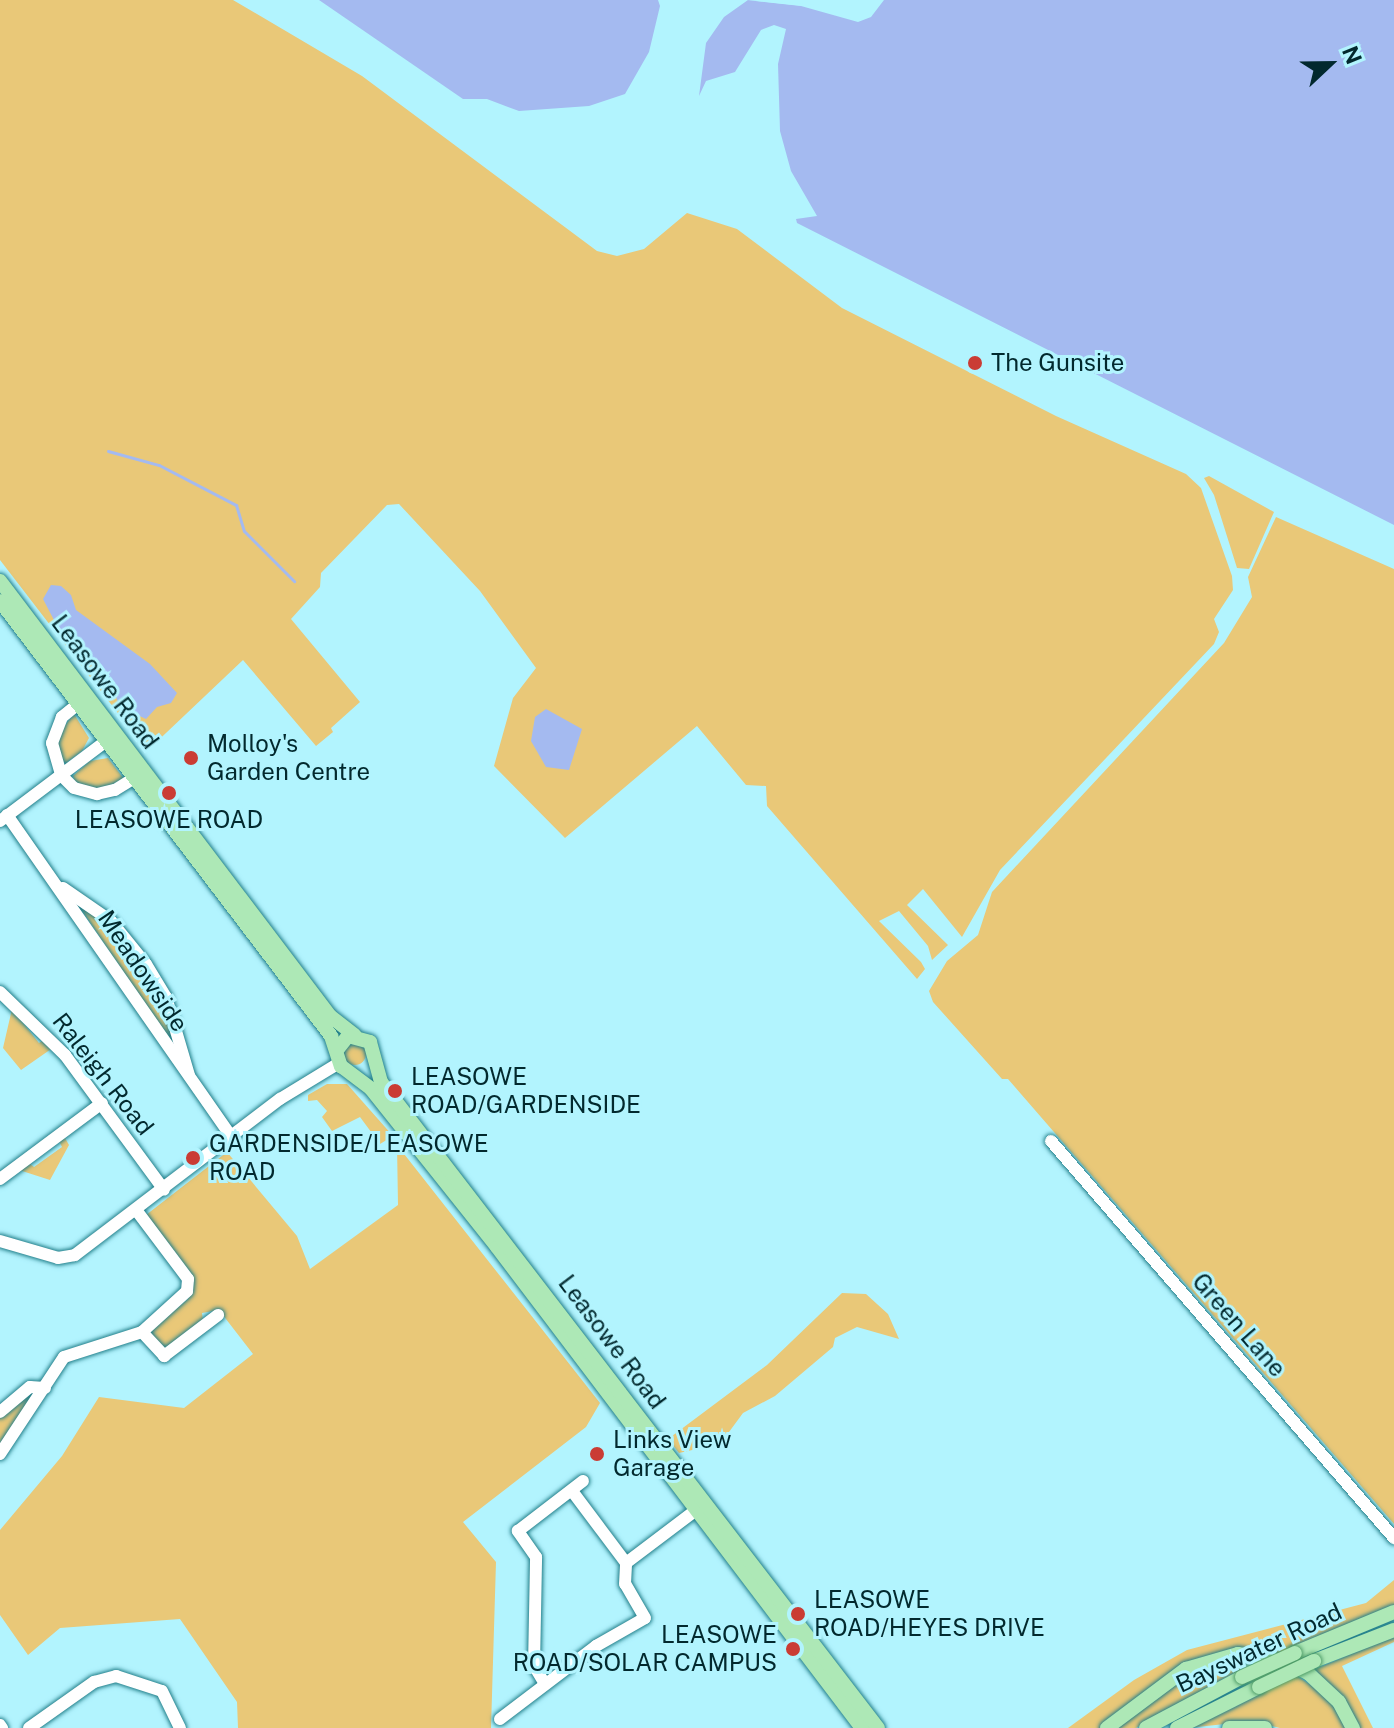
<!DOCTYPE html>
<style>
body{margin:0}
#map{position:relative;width:1394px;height:1728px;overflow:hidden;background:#b2f4fe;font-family:"Public Sans",sans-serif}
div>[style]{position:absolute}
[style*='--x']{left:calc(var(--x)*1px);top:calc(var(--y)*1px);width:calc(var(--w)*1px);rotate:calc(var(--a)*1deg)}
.green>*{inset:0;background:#e9c878}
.round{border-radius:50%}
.water>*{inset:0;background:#a4baf0}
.pier>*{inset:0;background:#b2f4fe}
.stream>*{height:3px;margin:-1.5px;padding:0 1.5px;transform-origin:1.5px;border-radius:1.5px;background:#a4baf0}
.roads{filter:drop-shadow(0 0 2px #227f8a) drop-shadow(0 0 2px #227f8a)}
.minor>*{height:12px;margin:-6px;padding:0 6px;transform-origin:6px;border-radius:6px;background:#fff}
.major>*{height:14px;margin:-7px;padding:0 7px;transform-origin:7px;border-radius:7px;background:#ade8b6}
.bridges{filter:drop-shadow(0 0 2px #4d9b67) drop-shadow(0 0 2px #4d9b67)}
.major-bridge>*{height:14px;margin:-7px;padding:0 7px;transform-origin:7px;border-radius:7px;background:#ade8b6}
.dots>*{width:22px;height:22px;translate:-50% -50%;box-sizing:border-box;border:4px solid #b2f4fe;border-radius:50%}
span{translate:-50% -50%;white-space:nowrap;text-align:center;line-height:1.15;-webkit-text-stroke:6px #b2f4fe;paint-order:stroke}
.poi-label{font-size:24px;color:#02292e}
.left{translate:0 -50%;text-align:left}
.right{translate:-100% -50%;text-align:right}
.street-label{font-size:24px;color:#02292e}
.north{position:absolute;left:1290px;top:24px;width:80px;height:80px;-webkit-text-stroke:6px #b2f4fe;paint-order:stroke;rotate:68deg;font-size:22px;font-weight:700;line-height:32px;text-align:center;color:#02292e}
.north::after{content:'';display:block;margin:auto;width:28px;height:36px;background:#02292e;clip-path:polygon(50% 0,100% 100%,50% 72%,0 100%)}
</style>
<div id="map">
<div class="green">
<div style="clip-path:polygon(0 0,233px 0,362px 76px,597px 251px,617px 256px,644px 249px,687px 213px,737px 229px,842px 308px,1056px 416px,1186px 474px,1201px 488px,1232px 576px,1233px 590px,1214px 619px,1219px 632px,1214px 644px,1000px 870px,962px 937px,923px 889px,907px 905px,948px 945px,932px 960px,928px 946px,899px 911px,879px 921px,921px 962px,925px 969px,917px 979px,767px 806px,766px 786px,746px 785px,697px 726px,565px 838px,494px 766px,513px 698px,536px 668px,480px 591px,399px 504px,387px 505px,321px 573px,320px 587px,291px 619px,360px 702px,331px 728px,333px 732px,316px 746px,243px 660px,147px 751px,0 560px)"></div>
<div style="clip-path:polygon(1209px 476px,1274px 512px,1249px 569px,1237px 568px,1214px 495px,1204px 478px)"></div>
<div style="clip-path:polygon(1276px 517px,1394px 569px,1394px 1524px,1008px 1079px,1002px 1079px,933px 1002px,929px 991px,947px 961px,978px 935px,992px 892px,1224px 643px,1252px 597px,1248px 577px)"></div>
<div style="clip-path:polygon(74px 714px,89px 738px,82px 751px,66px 763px,59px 760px,56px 737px)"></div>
<div style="clip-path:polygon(108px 758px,124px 779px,96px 792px,75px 782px,73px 776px,90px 761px)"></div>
<div style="clip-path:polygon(77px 903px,118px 933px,145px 968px,167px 1007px,179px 1054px)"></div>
<div style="clip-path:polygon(12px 1009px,39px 1043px,45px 1039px,54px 1047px,21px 1070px,3px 1048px)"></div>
<div class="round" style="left:344px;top:1043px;width:22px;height:22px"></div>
<div style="clip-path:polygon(327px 1084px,347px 1084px,393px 1136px,380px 1144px,360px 1117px,332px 1131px,322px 1117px,327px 1111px,317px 1100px,308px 1101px,308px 1095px)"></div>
<div style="clip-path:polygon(65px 1138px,69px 1145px,50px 1180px,19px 1170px,29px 1163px,34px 1167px,62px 1147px,59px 1141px)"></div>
<div style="clip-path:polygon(397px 1145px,600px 1403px,586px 1427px,463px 1522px,496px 1562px,491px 1728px,238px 1728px,237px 1702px,180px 1619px,60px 1628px,28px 1655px,0 1615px,0 1530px,62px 1456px,99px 1397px,184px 1408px,253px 1354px,219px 1310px,202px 1313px,203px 1321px,168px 1350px,156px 1346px,147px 1333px,188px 1299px,192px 1286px,146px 1215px,227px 1152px,297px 1236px,310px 1269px,398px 1205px)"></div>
<div style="clip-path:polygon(842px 1293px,866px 1294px,888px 1314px,899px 1339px,857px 1327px,835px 1338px,833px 1347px,775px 1396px,743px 1413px,729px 1432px,701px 1448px,679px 1453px,668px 1439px,767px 1365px)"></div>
<div style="clip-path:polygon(31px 1391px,34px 1394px,0 1447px,0 1417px)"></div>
<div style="clip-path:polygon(1394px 1580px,1394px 1607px,1277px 1654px,1260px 1648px,1222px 1653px,1100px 1728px,1068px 1728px,1134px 1680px,1187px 1650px,1366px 1603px)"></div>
<div style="clip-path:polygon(1394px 1636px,1394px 1642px,1342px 1666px,1373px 1728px,1359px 1728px,1311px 1671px)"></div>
<div style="clip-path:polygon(1246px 1661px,1240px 1670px,1136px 1728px,1117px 1728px,1183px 1679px)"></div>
<div style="clip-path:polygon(1297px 1676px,1327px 1696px,1347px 1728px,1280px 1728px,1252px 1721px,1188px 1728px)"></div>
</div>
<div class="water">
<div style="clip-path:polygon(319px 0,658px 0,660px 6px,649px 52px,625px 94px,589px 106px,519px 111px,487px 99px,463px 99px)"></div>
<div style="clip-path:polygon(748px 0,850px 11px,864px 0,1394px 0,1394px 525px,797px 223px,796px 219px,817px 216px,791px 171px,780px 131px,778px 64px,786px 29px,774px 25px,761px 30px,735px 72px,706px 81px,699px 96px,706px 43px,724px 17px)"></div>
<div style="clip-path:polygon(51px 585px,61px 586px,71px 595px,76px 610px,150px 664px,177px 693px,171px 703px,157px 707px,146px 719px,120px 707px,112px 687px,56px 624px,43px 599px)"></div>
<div style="clip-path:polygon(546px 709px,582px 729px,569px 770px,546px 767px,531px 741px,535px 717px)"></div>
</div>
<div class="pier">
<div style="clip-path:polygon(747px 0,849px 7px,859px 0,884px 0,871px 17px,858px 22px,801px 6px)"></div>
</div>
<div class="stream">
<div style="--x:108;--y:451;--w:53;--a:15.4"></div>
<div style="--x:159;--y:465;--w:87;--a:27.5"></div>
<div style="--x:236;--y:505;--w:27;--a:73"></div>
<div style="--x:244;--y:531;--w:71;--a:45"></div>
</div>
<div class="roads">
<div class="minor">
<div style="--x:78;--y:704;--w:21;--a:141"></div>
<div style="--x:62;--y:717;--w:28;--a:111"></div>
<div style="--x:52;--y:743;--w:33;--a:74"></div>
<div style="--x:61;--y:775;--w:18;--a:45"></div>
<div style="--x:74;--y:788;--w:24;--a:15"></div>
<div style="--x:97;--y:794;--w:18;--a:-13"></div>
<div style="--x:115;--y:790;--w:22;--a:-32"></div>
<div style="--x:7;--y:815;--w:393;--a:55.1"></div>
<div style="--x:0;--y:821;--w:141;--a:-37"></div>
<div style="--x:63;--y:888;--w:58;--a:34.5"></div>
<div style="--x:111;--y:921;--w:55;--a:50.9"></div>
<div style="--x:146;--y:964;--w:39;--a:59"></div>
<div style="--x:166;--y:997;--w:81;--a:73.6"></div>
<div style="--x:0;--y:992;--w:91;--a:44.1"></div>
<div style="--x:65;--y:1055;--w:167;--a:53.7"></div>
<div style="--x:1051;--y:1141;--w:525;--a:49.17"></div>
<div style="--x:0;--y:1179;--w:127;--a:-36.7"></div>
<div style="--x:0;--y:1241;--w:60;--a:16.3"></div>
<div style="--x:58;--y:1258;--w:17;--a:-10"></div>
<div style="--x:75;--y:1255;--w:258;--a:-37.3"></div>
<div style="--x:280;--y:1099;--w:69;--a:-31.4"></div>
<div style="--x:142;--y:1332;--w:33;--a:47"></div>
<div style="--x:164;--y:1356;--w:68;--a:-37.2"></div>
<div style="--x:0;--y:1412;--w:39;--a:-40"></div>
<div style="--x:30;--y:1387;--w:15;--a:4"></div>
<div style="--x:0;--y:1454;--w:116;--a:-56.6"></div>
<div style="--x:64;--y:1357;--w:82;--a:-17.8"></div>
<div style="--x:142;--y:1332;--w:61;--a:-42.3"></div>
<div style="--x:187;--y:1291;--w:12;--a:-85"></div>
<div style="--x:188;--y:1279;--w:85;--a:-126.9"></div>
<div style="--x:572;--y:1491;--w:90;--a:53.1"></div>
<div style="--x:545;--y:1684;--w:21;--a:-121"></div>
<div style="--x:534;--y:1666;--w:109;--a:-88.9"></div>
<div style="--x:536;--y:1557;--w:32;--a:-125"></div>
<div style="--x:518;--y:1531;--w:82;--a:-37.6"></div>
<div style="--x:500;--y:1719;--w:121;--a:-37.2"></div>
<div style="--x:596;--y:1646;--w:56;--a:-29.7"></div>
<div style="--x:645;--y:1618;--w:39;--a:-120"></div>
<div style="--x:625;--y:1584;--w:21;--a:-87"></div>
<div style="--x:626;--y:1563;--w:98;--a:-37.1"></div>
<div style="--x:0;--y:1725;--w:4;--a:56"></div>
<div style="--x:29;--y:1728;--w:80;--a:-35.3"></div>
<div style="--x:94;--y:1682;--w:23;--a:-15"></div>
<div style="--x:116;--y:1676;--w:48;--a:18.1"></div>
<div style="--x:162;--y:1691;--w:41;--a:64.1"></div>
</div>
<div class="major">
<div style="--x:0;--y:581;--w:546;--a:52.82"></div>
<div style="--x:330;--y:1016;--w:31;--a:38"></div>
<div style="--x:0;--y:601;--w:547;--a:52.73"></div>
<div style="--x:331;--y:1036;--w:32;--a:72"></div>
<div style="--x:341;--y:1066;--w:38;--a:37"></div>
<div style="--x:371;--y:1089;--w:202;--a:51.4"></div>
<div style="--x:497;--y:1247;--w:604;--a:52.81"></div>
<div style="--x:337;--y:1050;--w:18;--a:-52"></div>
<div style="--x:348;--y:1036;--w:23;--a:15"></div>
<div style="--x:370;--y:1042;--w:41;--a:74.6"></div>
<div style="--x:381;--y:1082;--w:815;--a:52.43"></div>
<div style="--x:1295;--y:1653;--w:107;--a:-22.5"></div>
<div style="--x:1314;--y:1661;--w:86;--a:-21.2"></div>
<div style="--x:1107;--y:1728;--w:99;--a:-36.8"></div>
<div style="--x:1186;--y:1669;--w:54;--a:-16.1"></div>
<div style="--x:1238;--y:1654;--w:49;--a:9.5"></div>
<div style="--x:1286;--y:1662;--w:25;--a:27"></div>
<div style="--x:1308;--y:1673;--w:42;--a:43.1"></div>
<div style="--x:1339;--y:1702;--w:30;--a:62"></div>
<div style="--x:1146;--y:1728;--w:109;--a:-28"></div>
<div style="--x:1177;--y:1728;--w:92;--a:-26.6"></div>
<div style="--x:1229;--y:1728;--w:36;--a:0"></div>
</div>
</div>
<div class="bridges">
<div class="major-bridge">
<div style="--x:1242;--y:1677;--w:58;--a:-24.4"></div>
<div style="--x:1259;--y:1687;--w:61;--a:-25.3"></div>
</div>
</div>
<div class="dots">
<div style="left:975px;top:363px;background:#ca3c34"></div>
<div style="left:191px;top:758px;background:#ca3c34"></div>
<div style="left:169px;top:793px;background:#ca3c34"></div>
<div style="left:395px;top:1091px;background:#ca3c34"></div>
<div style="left:193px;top:1158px;background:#ca3c34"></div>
<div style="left:597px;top:1454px;background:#ca3c34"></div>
<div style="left:798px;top:1614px;background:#ca3c34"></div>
<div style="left:793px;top:1649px;background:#ca3c34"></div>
</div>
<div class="poi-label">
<span class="left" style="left:991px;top:363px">The Gunsite</span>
<span class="left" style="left:207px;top:758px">Molloy's<br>Garden Centre</span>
<span style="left:169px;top:820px">LEASOWE ROAD</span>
<span class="left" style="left:411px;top:1091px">LEASOWE<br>ROAD/GARDENSIDE</span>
<span class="left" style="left:209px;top:1158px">GARDENSIDE/LEASOWE<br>ROAD</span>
<span class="left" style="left:613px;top:1454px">Links View<br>Garage</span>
<span class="left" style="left:814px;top:1614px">LEASOWE<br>ROAD/HEYES DRIVE</span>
<span class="right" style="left:777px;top:1649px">LEASOWE<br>ROAD/SOLAR CAMPUS</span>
</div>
<div class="street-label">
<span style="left:105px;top:682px;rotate:53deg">Leasowe Road</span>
<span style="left:143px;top:971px;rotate:56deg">Meadowside</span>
<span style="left:103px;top:1074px;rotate:52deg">Raleigh Road</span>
<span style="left:1239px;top:1325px;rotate:49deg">Green Lane</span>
<span style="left:612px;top:1342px;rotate:53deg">Leasowe Road</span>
<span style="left:1259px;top:1648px;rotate:-25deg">Bayswater Road</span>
</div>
<div class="north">N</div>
</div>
